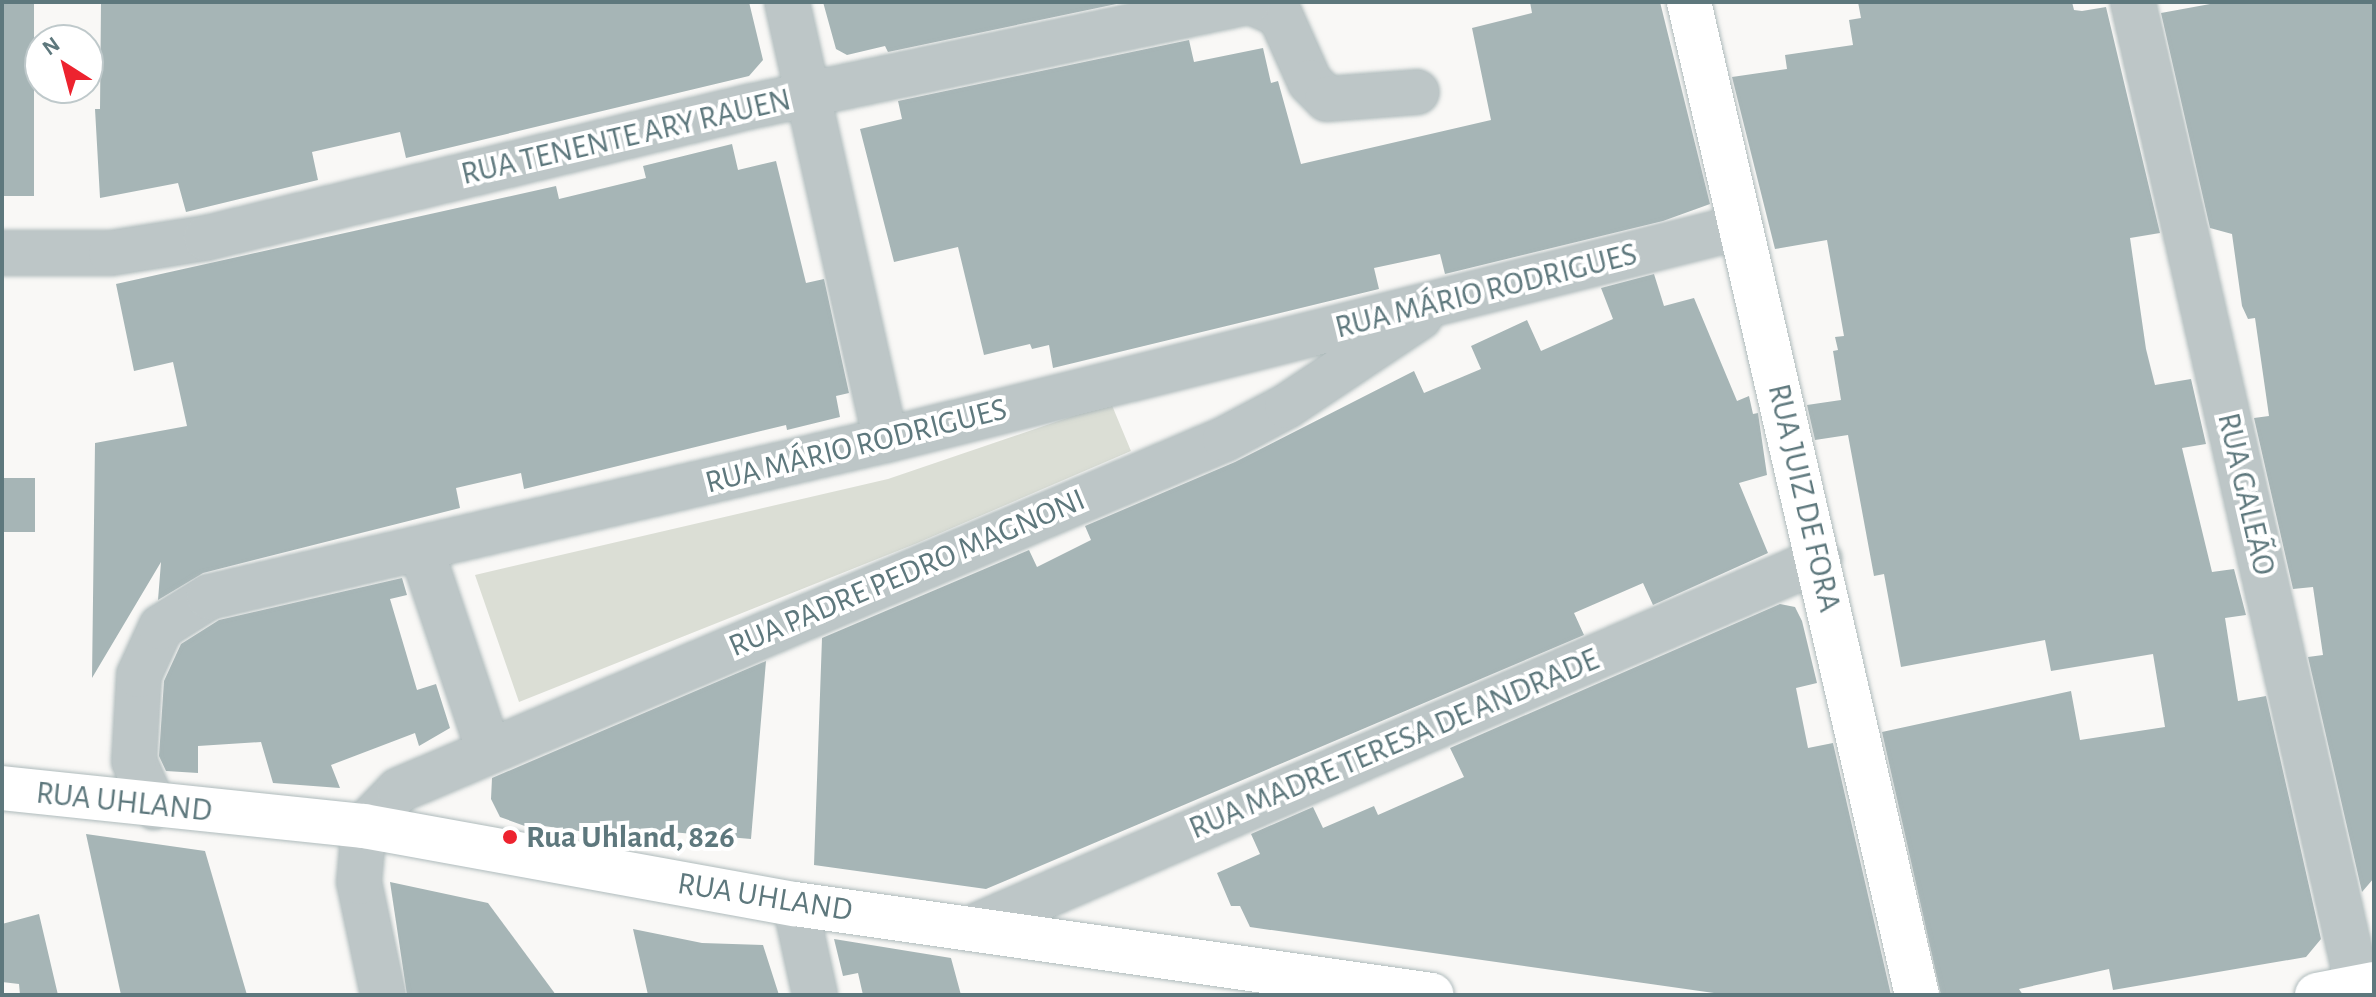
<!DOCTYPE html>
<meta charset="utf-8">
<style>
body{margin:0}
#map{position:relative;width:2376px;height:997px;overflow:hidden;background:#f9f8f6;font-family:"Alegreya Sans",sans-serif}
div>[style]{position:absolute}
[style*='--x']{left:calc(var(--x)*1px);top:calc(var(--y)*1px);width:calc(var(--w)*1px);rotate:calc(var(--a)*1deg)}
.green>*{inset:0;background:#dbded5}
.building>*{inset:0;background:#a6b5b6;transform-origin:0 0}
.roads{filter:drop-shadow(0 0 2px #afbbbc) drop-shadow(0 0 2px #afbbbc)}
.street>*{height:44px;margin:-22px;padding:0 22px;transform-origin:22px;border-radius:22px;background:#bdc6c7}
.secondary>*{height:44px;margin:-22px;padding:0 22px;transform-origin:22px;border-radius:22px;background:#fff}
.dots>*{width:22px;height:22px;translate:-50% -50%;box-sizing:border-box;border:4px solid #fff;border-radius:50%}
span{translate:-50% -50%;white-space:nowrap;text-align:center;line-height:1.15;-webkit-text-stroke:8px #fff;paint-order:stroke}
.street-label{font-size:32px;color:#5e787d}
.poi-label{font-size:32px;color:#5e787d;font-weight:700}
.left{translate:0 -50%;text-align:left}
.frame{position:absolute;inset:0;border:4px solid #5e787d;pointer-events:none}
.north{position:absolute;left:24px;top:24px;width:80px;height:80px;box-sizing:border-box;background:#fff;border:2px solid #bfc9cb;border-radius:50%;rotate:324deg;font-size:22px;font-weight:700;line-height:32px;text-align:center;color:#5e787d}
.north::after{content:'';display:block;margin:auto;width:28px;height:36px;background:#ed232f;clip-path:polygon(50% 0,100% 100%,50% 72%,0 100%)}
</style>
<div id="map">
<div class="green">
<div style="clip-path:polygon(1111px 403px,1131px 451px,915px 544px,519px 702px,475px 575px,888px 479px)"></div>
</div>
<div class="building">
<div style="left:2px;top:2px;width:32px;height:194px"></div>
<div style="clip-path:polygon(101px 2px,749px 2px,763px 60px,749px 76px,406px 158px,400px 132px,312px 152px,318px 180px,186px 212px,178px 183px,100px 198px,95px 109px,100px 109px)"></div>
<div style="clip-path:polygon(823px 2px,1126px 2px,888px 52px,885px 46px,847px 55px,836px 49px)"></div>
<div style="clip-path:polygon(1530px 2px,1660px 2px,1710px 204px,1663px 221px,1445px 274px,1440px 254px,1374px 268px,1379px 289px,1053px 368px,1049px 345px,1032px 349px,1030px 344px,984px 355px,958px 247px,894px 262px,860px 129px,902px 119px,898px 101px,1189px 40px,1194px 62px,1263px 48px,1271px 83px,1278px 81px,1301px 164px,1491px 120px,1472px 28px,1532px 13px)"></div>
<div style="clip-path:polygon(1858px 2px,2072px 2px,2074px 10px,2082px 11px,2106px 7px,2160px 233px,2130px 238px,2146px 349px,2155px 385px,2191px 379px,2206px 444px,2182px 448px,2212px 572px,2234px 569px,2246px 615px,2225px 618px,2238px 701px,2266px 696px,2321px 939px,2306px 957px,2113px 990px,2109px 969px,2019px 989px,2023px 995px,1941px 995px,1882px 732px,2071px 691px,2080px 740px,2165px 727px,2153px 654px,2051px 671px,2045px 640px,1901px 667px,1884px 574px,1874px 576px,1848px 435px,1815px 440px,1807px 405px,1841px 400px,1833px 351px,1838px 350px,1835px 337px,1844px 336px,1827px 240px,1775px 249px,1732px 77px,1787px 69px,1785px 55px,1853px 45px,1849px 20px,1861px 18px)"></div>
<div style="clip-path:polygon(2221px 2px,2374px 2px,2374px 878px,2362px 892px,2308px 657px,2323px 655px,2313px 587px,2293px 589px,2254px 418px,2269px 416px,2255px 318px,2248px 319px,2242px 306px,2232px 234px,2210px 228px,2161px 13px)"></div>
<div style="clip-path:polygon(732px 144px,738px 170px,776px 161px,806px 283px,824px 279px,849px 393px,836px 396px,840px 417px,787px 430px,786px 425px,524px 489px,521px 473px,456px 488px,460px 508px,203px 573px,158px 600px,161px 562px,92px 678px,95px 443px,187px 426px,173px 362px,134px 371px,116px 284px,556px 186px,559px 199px,646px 178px,643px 166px)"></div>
<div style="clip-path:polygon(1654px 274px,1664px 306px,1694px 298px,1737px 401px,1749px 396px,1753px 414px,1758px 413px,1767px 475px,1739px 483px,1768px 553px,1653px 605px,1643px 583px,1574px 613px,1584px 635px,986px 889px,814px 865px,822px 638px,1029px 550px,1037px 567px,1091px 540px,1085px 526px,1235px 462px,1414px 371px,1424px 393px,1481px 369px,1471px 346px,1527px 320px,1541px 351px,1613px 319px,1601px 288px)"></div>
<div style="left:2px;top:478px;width:33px;height:54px"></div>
<div style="clip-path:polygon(402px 578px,407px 595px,390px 599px,417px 690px,436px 684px,450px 728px,419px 746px,415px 733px,331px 765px,340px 788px,273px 783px,261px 742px,198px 746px,198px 773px,166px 771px,159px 756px,164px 681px,181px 644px,219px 620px)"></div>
<div style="clip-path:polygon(1780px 604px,1795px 607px,1802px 621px,1817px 683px,1796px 688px,1808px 748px,1833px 743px,1891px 995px,1728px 995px,1250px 927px,1240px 906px,1231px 906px,1217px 873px,1260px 854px,1251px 834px,1313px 807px,1323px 828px,1374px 806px,1378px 815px,1464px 777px,1450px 748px)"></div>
<div style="clip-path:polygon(766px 661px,751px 839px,648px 830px,648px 841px,544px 826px,547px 834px,500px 817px,491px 799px,492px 778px)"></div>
<div style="clip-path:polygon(86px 834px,205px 851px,247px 995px,121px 995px)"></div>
<div style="clip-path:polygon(390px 882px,488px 903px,556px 995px,407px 995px)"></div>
<div style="clip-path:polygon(39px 914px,58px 995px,20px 995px,19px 984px,2px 982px,2px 924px)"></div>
<div style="clip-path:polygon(633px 929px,702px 943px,763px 945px,779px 995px,648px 995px)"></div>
<div style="clip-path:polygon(834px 939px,951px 958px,961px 995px,863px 995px,858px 973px,843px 976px)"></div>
</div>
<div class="roads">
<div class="street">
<div style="--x:787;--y:2;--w:449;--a:77.3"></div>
<div style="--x:1251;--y:2;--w:32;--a:24"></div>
<div style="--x:1280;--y:15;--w:73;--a:65.9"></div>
<div style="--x:1310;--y:82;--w:24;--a:45"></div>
<div style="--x:1327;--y:99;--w:90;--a:-4.4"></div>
<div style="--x:2133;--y:2;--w:1010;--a:77.13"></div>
<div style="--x:2;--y:253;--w:109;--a:0"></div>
<div style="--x:111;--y:253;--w:96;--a:-9"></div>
<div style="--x:206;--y:238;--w:558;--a:-13.59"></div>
<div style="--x:748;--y:107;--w:511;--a:-11.86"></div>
<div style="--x:421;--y:549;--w:210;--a:71.4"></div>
<div style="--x:154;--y:807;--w:50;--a:-113.5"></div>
<div style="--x:134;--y:761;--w:86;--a:-86.7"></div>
<div style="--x:139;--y:675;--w:53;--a:-65.4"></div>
<div style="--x:161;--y:627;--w:57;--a:-32"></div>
<div style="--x:209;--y:597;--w:695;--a:-13.06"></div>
<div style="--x:886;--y:440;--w:881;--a:-13.99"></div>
<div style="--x:795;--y:904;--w:93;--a:77.6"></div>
<div style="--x:969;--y:929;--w:927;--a:-23.47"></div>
<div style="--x:383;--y:995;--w:116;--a:-102"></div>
<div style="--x:359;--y:882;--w:56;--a:-84.9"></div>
<div style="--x:364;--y:826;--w:50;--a:-45.8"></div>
<div style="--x:399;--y:790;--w:897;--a:-23.02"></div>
<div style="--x:1225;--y:439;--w:70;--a:-28"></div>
<div style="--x:1287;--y:406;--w:160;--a:-33.8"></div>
</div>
<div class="secondary">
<div style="--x:1689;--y:2;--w:1019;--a:77.07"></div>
<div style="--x:2;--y:788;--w:364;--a:6"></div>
<div style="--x:364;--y:826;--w:438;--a:10.3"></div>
<div style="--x:795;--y:904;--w:643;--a:8.13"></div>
<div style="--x:2317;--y:995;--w:58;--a:-10.9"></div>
</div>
</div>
<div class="dots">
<div style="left:510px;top:837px;background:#ed232f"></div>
</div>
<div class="street-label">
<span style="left:626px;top:137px;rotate:-13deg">RUA TENENTE ARY RAUEN</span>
<span style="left:1486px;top:291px;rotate:-14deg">RUA MÁRIO RODRIGUES</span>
<span style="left:856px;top:446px;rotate:-14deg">RUA MÁRIO RODRIGUES</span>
<span style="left:2246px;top:494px;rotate:77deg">RUA GALEÃO</span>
<span style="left:1804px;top:498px;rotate:77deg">RUA JUIZ DE FORA</span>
<span style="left:907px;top:573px;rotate:-23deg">RUA PADRE PEDRO MAGNONI</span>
<span style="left:1394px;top:744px;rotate:-23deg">RUA MADRE TERESA DE ANDRADE</span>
<span style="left:124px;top:802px;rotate:6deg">RUA UHLAND</span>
<span style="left:765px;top:897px;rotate:9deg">RUA UHLAND</span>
</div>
<div class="poi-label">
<span class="left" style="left:526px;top:837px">Rua Uhland, 826</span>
</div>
<div class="frame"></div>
<div class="north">N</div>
</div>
